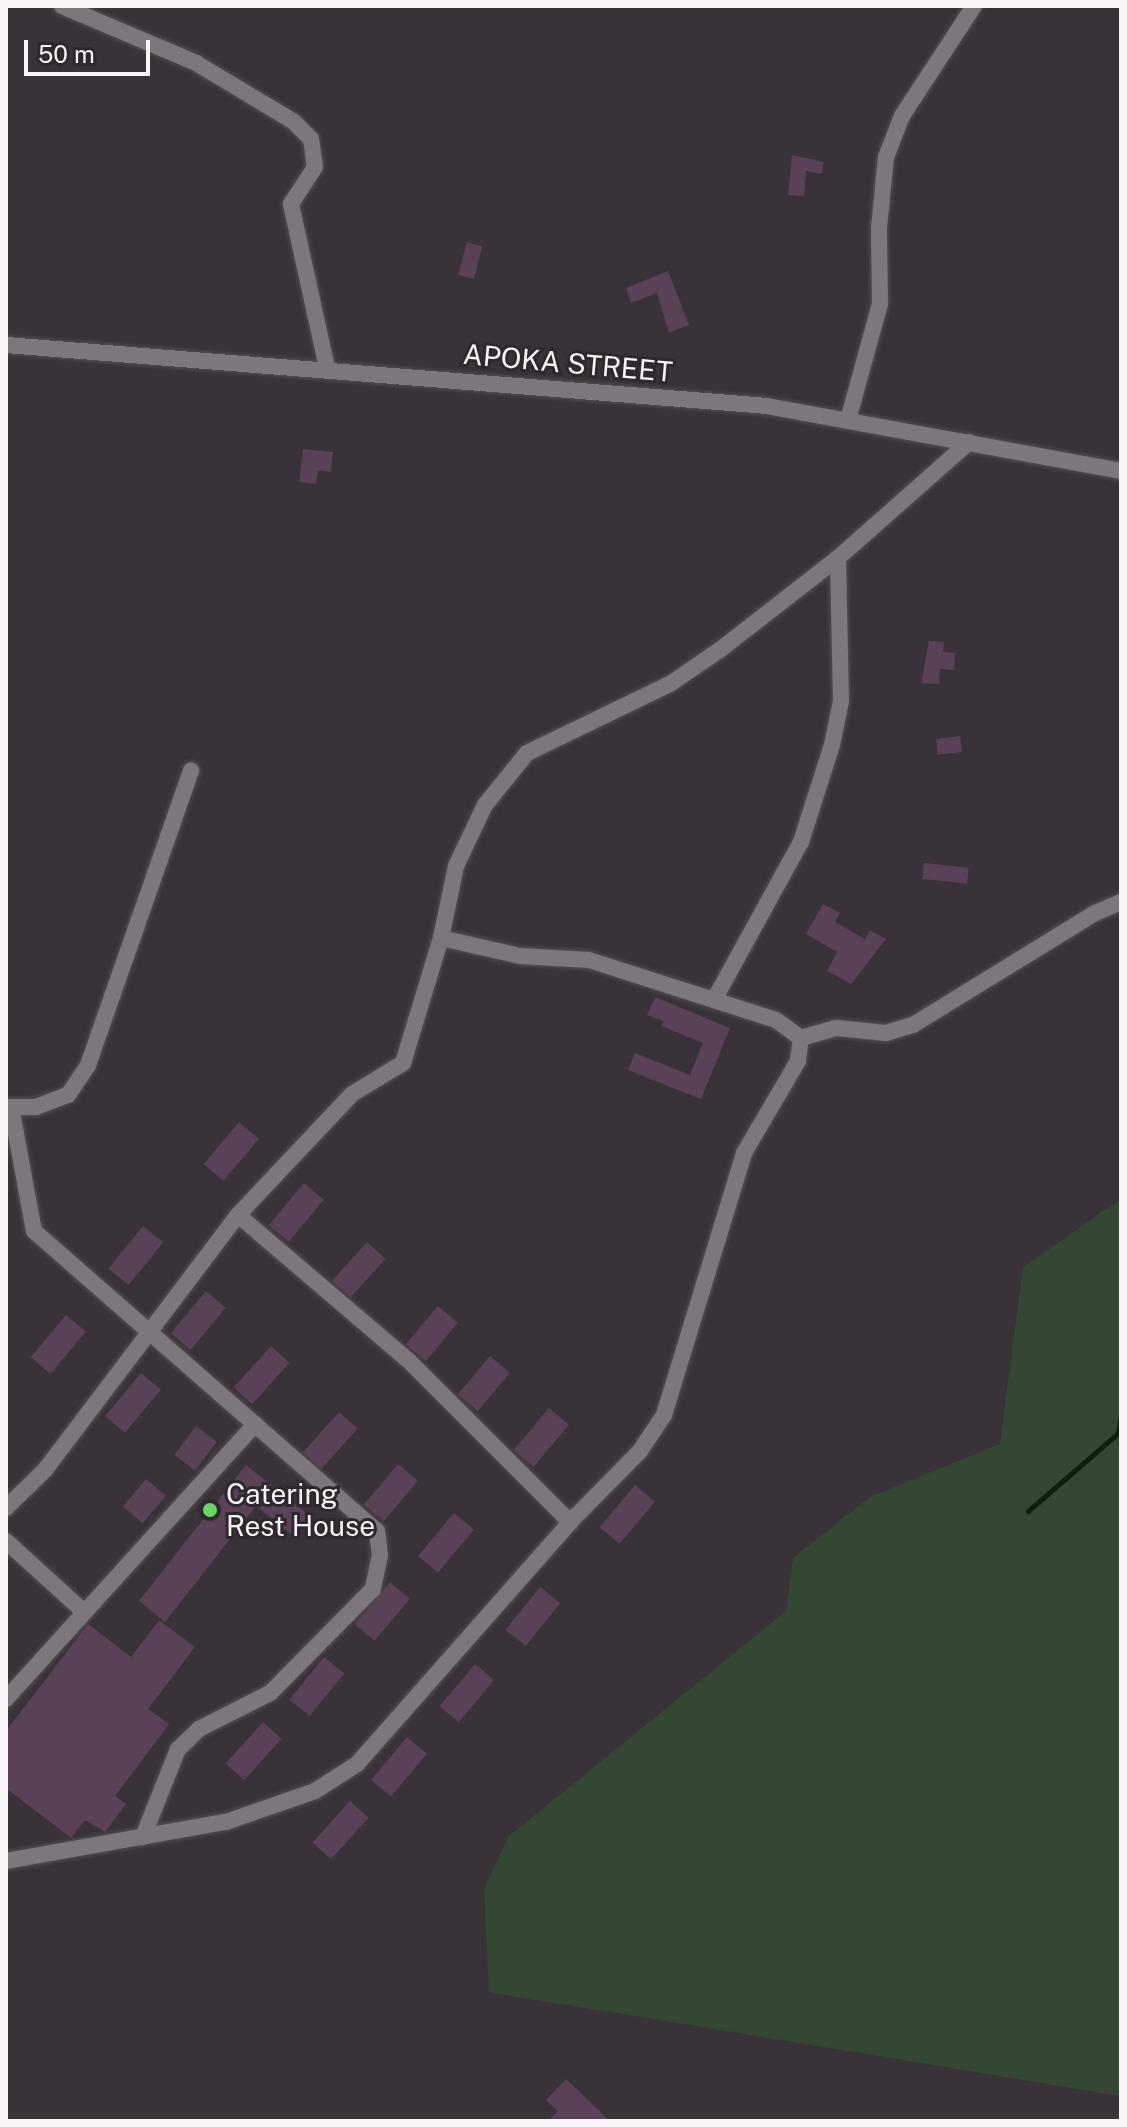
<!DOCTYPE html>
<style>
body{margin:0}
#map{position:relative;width:1127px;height:2127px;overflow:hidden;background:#393238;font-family:"Public Sans",sans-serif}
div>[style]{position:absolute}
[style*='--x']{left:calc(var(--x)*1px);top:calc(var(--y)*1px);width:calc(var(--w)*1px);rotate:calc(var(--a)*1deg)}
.green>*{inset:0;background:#344732}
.stream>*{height:5px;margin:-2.5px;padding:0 2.5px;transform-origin:2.5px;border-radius:2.5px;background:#0e200d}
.building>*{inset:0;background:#594257;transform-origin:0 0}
.roads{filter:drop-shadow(0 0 2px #544e53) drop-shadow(0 0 2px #544e53)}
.minor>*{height:16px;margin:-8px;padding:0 8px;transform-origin:8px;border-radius:8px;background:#7e767d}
.dots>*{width:22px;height:22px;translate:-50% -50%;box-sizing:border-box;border:4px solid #2f282e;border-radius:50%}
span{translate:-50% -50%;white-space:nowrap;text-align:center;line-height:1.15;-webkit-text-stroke:6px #2f282e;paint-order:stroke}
.street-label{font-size:28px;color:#f7f3f7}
.poi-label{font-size:28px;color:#f7f3f7}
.left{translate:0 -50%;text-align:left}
.frame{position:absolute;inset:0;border:8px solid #f7f3f7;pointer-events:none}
.scale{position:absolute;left:24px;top:40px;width:126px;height:36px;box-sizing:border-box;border:4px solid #f7f3f7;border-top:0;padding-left:10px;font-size:24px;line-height:28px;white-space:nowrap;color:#f7f3f7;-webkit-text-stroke:6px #2f282e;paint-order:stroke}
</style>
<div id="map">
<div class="green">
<div style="clip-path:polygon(1121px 1199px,1121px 2096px,489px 1992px,484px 1889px,509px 1836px,786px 1611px,793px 1558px,870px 1497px,1000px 1444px,1023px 1267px)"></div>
</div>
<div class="stream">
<div style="--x:1028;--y:1511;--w:119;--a:-40.9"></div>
<div style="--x:1118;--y:1433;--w:15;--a:-79"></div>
</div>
<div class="building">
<div style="clip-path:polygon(792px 155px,824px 162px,821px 174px,806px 171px,804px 196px,788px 195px)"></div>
<div style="left:467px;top:242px;width:16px;height:34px;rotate:15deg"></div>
<div style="clip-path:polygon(668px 271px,689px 325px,669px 333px,657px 293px,631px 303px,626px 288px)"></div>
<div style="clip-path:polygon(303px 449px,333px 452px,331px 472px,318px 470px,316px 484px,299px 482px)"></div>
<div style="clip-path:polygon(929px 641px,944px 642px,943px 652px,955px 653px,954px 670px,940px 669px,939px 684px,921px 683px)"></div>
<div style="left:960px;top:736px;width:16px;height:24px;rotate:83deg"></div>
<div style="left:924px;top:863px;width:45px;height:16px;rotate:6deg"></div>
<div style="clip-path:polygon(823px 904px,840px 913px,835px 922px,865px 939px,870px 930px,886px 939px,851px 984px,827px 971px,837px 952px,806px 934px)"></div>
<div style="clip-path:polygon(655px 997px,730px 1028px,701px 1099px,628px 1070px,635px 1053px,690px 1075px,703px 1043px,661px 1026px,664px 1021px,647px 1015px)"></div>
<div style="left:239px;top:1122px;width:26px;height:55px;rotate:40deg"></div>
<div style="left:304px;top:1183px;width:26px;height:55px;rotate:40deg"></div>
<div style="left:143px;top:1226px;width:26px;height:55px;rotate:39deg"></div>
<div style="left:367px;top:1242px;width:25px;height:52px;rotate:42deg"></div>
<div style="left:206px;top:1291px;width:26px;height:55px;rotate:40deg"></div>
<div style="left:438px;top:1306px;width:26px;height:50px;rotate:40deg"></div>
<div style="left:66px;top:1315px;width:26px;height:55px;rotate:40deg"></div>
<div style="left:271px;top:1346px;width:25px;height:56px;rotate:42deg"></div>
<div style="left:490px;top:1356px;width:26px;height:50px;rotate:40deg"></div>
<div style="left:141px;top:1373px;width:26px;height:56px;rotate:40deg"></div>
<div style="left:549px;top:1408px;width:26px;height:55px;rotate:40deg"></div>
<div style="left:339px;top:1412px;width:25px;height:54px;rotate:42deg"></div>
<div style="left:196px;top:1426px;width:26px;height:36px;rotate:37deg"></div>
<div style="left:398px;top:1464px;width:26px;height:53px;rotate:40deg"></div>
<div style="clip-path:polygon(246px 1465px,310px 1516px,294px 1536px,256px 1506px,165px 1622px,139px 1601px)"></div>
<div style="left:146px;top:1479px;width:26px;height:36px;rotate:40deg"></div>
<div style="left:635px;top:1485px;width:26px;height:55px;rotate:40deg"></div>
<div style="left:454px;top:1513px;width:26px;height:56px;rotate:40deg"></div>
<div style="left:390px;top:1582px;width:26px;height:55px;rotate:40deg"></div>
<div style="left:540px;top:1587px;width:26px;height:55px;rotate:39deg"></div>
<div style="clip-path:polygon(159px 1620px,195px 1647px,148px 1709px,169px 1724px,115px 1796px,126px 1804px,105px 1832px,85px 1820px,71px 1838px,6px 1788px,6px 1731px,88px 1624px,131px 1657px)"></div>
<div style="left:324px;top:1657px;width:26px;height:55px;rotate:39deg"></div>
<div style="left:475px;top:1664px;width:25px;height:55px;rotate:40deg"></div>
<div style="left:263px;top:1722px;width:25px;height:56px;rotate:42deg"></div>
<div style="left:407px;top:1737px;width:26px;height:56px;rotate:40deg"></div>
<div style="left:350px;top:1801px;width:25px;height:56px;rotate:42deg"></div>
<div style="clip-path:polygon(566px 2079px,610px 2121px,548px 2121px,558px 2111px,546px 2100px)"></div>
</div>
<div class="roads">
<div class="minor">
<div style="--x:62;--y:6;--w:146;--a:23"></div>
<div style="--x:196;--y:63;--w:114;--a:31"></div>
<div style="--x:294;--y:122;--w:24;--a:45"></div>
<div style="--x:311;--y:139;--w:28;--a:82"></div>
<div style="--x:315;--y:167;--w:44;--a:123"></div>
<div style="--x:291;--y:204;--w:168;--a:77.6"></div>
<div style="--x:6;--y:345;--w:763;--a:4.58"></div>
<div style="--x:767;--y:406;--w:360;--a:10.4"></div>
<div style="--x:848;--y:420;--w:120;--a:-74.6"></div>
<div style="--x:880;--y:304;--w:76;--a:-90.8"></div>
<div style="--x:879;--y:228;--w:71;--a:-84.4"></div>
<div style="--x:886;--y:157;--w:44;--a:-68.7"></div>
<div style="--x:902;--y:116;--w:131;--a:-56.8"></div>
<div style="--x:441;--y:938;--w:81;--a:12.8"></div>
<div style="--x:520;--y:956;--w:69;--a:3.3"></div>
<div style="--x:589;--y:960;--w:196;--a:17.8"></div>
<div style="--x:776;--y:1020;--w:31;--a:36"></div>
<div style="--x:714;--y:1000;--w:180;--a:-61.2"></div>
<div style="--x:801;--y:842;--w:102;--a:-72.3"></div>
<div style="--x:832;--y:745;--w:45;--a:-78.4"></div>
<div style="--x:841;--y:701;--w:143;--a:-91.2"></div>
<div style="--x:801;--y:1038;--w:37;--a:-16"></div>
<div style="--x:837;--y:1028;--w:49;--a:5.8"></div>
<div style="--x:886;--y:1033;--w:28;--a:-17"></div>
<div style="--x:913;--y:1025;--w:214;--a:-31.6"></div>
<div style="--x:1095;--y:913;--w:28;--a:-23"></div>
<div style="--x:6;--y:1107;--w:30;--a:0"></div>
<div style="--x:36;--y:1107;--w:34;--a:-21"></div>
<div style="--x:68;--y:1095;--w:36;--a:-56"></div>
<div style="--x:88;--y:1065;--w:312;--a:-70.7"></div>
<div style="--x:11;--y:1107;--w:126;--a:79.5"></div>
<div style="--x:34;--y:1231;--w:456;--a:41.2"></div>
<div style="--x:377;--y:1531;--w:24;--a:83"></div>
<div style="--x:380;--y:1555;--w:35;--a:102"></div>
<div style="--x:373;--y:1589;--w:146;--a:134.7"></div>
<div style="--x:270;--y:1693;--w:80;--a:153.1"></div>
<div style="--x:199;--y:1729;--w:29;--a:136"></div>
<div style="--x:178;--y:1749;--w:95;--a:111.7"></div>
<div style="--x:238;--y:1215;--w:225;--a:40.5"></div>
<div style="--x:409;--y:1361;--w:228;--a:45"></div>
<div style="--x:6;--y:1508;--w:54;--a:-44.3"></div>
<div style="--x:45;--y:1470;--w:320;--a:-52.9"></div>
<div style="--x:238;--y:1215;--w:166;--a:-46.7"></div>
<div style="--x:352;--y:1094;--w:60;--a:-31.3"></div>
<div style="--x:403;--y:1063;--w:131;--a:-73.1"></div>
<div style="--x:441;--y:938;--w:74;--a:-78.2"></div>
<div style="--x:456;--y:866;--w:68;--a:-64.6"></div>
<div style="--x:485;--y:805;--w:67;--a:-51.1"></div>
<div style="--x:527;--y:753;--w:159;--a:-25.8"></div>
<div style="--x:670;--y:684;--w:62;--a:-34.5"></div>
<div style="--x:721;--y:649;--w:148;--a:-37.9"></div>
<div style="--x:838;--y:558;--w:175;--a:-41.5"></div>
<div style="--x:6;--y:1541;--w:105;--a:42.3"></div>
<div style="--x:6;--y:1699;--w:371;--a:-47.8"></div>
<div style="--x:6;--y:1861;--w:223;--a:-10.1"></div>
<div style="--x:226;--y:1822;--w:94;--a:-19.2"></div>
<div style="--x:315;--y:1791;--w:50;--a:-32.7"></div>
<div style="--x:357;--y:1764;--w:322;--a:-48.6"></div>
<div style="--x:570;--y:1522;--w:100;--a:-45.4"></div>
<div style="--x:640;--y:1451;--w:43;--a:-56.3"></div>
<div style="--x:664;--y:1415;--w:274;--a:-73"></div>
<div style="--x:744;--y:1153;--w:107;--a:-59.6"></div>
<div style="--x:798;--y:1061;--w:23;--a:-83"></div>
</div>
</div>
<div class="dots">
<div style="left:210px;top:1510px;background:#6ad363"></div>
</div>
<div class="street-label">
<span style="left:568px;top:363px;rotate:5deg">APOKA STREET</span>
</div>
<div class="poi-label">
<span class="left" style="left:226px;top:1510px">Catering<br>Rest House</span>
</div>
<div class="frame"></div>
<div class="scale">50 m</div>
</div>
